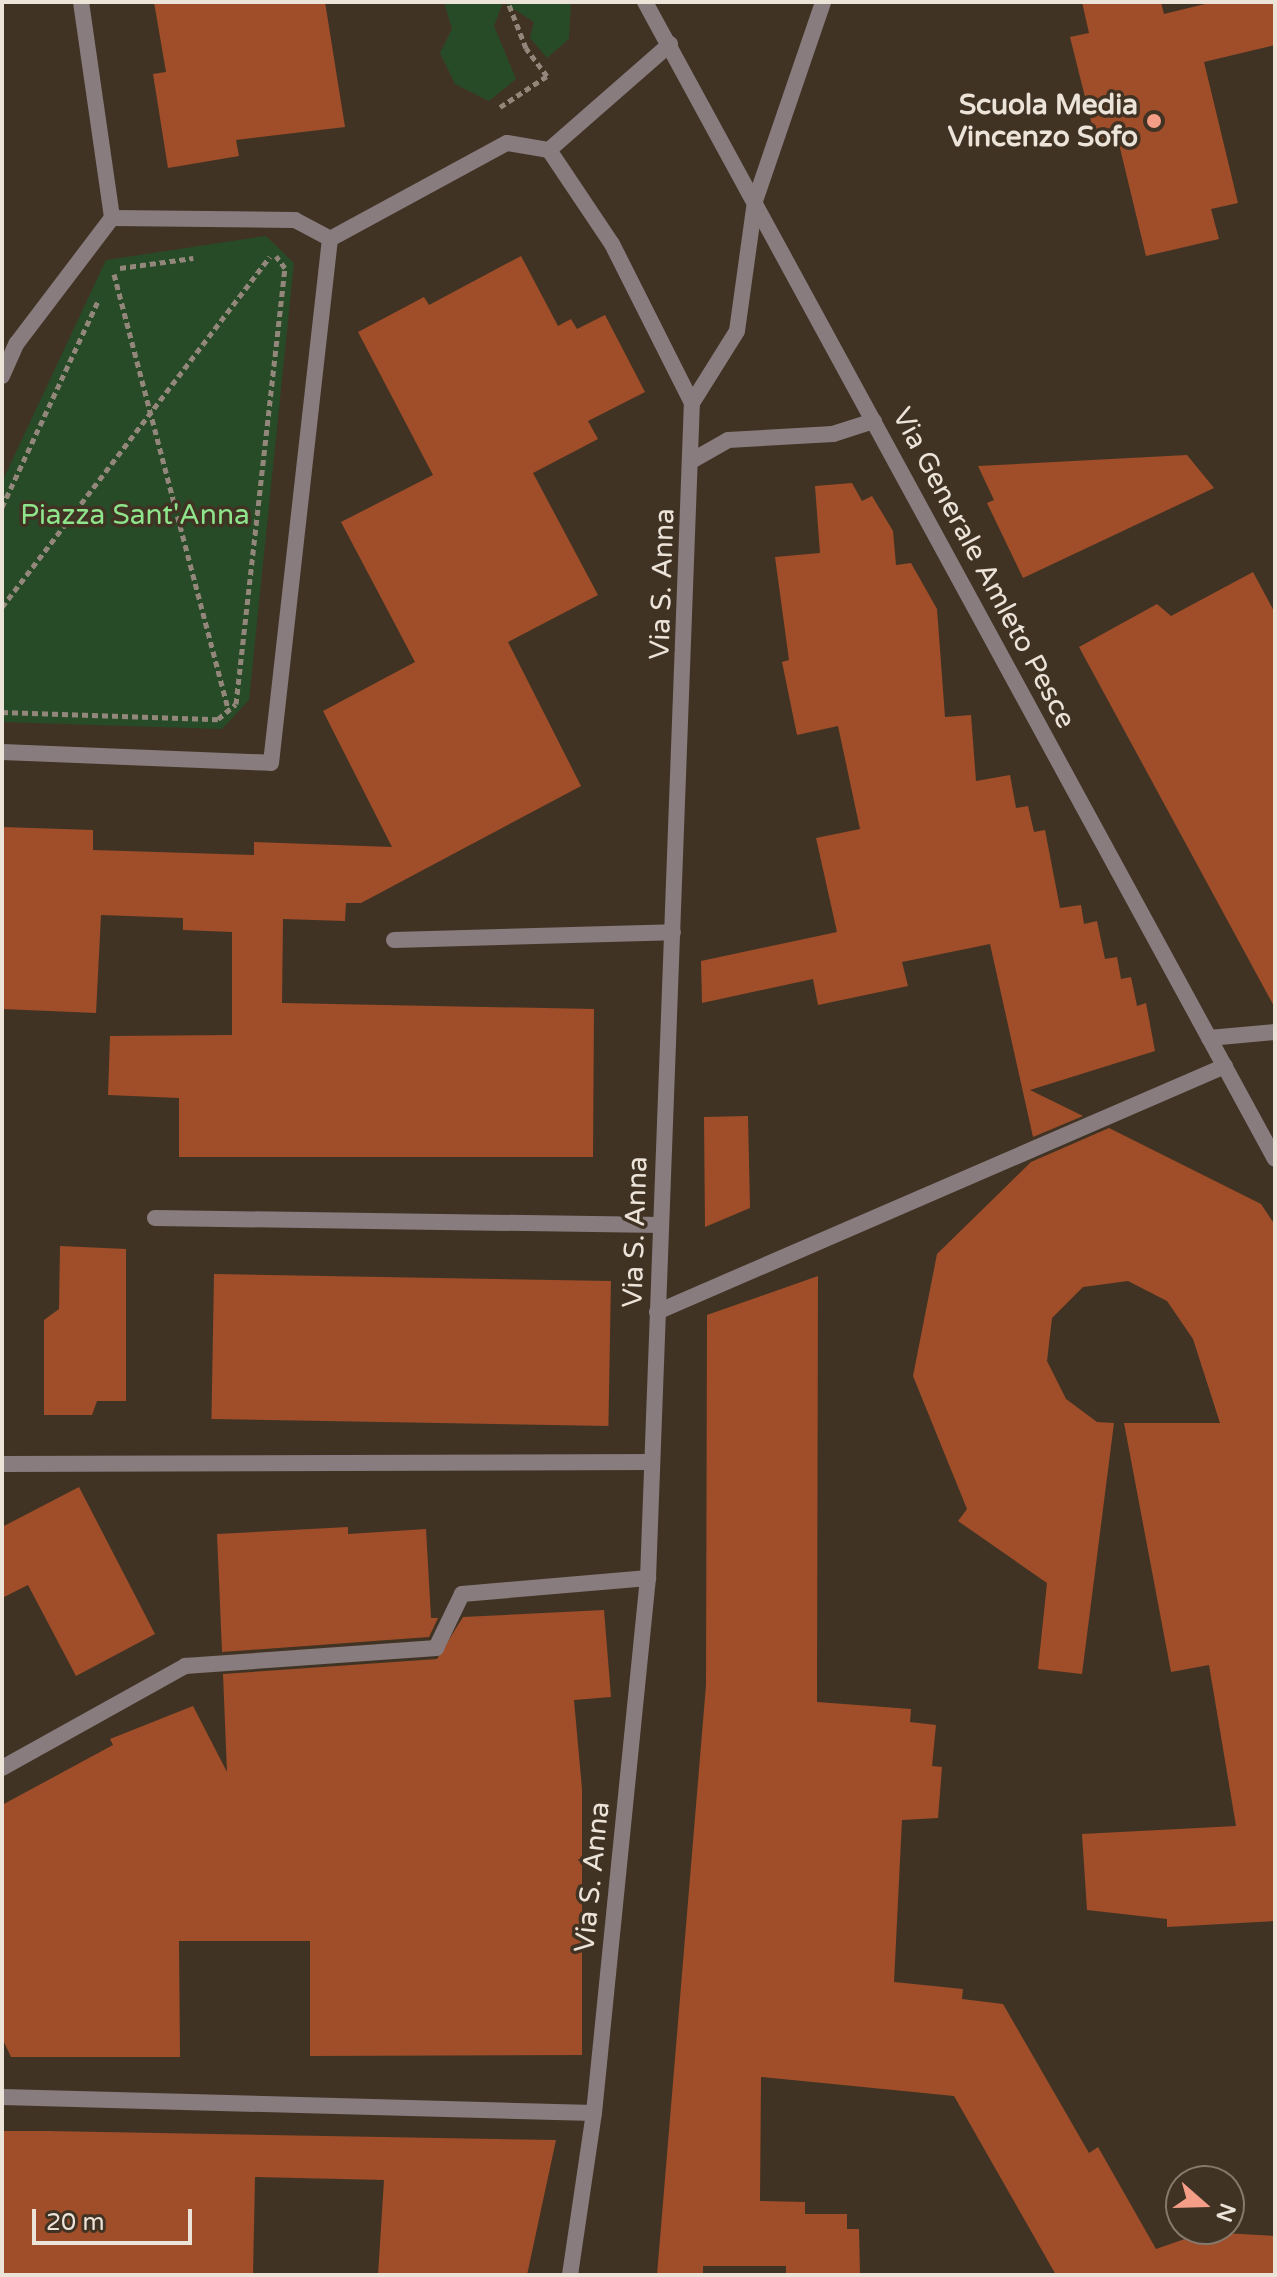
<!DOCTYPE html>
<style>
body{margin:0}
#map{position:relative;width:1277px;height:2277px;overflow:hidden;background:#413324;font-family:"Varela Round",sans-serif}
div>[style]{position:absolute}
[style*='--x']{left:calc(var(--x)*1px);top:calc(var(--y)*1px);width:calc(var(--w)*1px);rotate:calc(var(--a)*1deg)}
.green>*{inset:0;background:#284b27}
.building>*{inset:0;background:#9f4e29;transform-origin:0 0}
.path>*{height:5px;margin-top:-2.5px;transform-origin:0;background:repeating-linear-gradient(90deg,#92877a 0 6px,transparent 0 10px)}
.service>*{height:16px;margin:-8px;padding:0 8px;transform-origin:8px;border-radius:8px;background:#887c7f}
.minor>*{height:16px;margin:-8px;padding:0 8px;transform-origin:8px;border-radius:8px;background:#887c7f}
.tertiary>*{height:16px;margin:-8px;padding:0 8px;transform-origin:8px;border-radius:8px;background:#887c7f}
.dots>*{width:22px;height:22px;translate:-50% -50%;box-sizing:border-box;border:4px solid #413324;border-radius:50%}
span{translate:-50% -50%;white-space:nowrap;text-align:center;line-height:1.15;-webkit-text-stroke:7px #413324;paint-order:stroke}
.poi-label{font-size:28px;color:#ece3d9;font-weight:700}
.right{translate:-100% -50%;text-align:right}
.park-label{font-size:28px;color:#8ee58b}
.street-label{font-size:28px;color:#ece3d9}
.frame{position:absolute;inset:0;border:4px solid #ece3d9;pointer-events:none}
.north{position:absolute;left:1165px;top:2165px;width:80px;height:80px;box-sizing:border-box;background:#413324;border:2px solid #85796c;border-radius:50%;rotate:110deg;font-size:22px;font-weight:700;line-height:32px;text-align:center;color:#ece3d9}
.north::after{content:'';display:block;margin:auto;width:28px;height:36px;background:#f49e88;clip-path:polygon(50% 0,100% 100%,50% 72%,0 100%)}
.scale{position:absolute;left:32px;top:2209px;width:160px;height:36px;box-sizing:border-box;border:4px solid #ece3d9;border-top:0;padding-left:10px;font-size:24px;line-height:28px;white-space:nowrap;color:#ece3d9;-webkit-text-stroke:6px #413324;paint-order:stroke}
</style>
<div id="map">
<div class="green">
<div style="clip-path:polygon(444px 2px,571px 2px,569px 39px,547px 58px,530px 38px,534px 22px,503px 2px,494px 26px,516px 79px,489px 101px,455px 84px,440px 53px,452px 29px)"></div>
<div style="clip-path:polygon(266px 236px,294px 263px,249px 700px,222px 729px,2px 722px,2px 482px,106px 260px)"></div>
</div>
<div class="building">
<div style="clip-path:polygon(154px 2px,325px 2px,345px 127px,236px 140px,239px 156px,168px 168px,153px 74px,166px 72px)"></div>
<div style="clip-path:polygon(1082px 2px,1161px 2px,1164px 14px,1213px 2px,1275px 2px,1275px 45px,1204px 62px,1238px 203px,1211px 209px,1219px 239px,1146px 256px,1119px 144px,1098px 149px,1070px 37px,1089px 33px)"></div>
<div style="clip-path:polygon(521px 256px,558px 326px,571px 319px,577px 329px,605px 315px,645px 392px,588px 421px,598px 439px,533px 473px,598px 595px,508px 642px,581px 786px,361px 903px,346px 903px,345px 921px,283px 919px,282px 1003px,594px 1009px,593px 1157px,179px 1157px,179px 1098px,108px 1095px,110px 1036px,232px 1035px,232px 932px,183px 930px,183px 918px,101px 915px,96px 1013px,2px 1009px,2px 827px,93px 830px,93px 850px,254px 855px,254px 842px,392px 847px,323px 711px,415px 662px,341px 522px,433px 475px,358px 332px,424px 297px,429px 305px)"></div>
<div style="clip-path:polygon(1187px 455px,1214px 488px,1023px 578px,987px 503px,994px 500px,978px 466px)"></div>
<div style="clip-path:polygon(852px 483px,862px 501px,872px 496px,893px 531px,896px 565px,911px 563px,937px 609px,945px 717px,971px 715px,976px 781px,1010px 775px,1016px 808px,1028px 806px,1034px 832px,1045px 830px,1060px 908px,1081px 905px,1084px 924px,1097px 921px,1105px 959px,1117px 957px,1121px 979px,1131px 977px,1137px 1006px,1146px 1003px,1155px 1051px,1030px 1090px,1083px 1116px,1033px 1137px,990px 944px,902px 962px,908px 986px,818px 1005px,813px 979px,702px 1003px,701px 961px,837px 932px,816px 838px,860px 829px,838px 726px,797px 735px,782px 662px,789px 660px,775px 557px,820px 553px,815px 486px)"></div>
<div style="clip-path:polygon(1253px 572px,1275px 613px,1275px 1008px,1079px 647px,1157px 604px,1171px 616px)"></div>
<div style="clip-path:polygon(748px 1116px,750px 1208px,705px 1227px,704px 1117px)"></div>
<div style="clip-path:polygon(1109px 1128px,1261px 1204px,1275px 1225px,1275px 1921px,1167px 1927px,1167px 1919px,1087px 1910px,1082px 1834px,1236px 1826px,1209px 1665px,1171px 1672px,1124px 1423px,1220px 1423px,1193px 1339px,1167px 1301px,1128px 1281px,1083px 1287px,1052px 1318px,1047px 1361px,1066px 1399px,1097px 1422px,1114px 1423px,1082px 1674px,1038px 1669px,1047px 1583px,958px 1521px,967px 1509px,913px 1376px,937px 1254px,1031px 1162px)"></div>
<div style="clip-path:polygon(60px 1246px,126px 1249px,126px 1401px,97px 1401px,92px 1415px,44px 1415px,44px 1320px,59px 1309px)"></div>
<div style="left:214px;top:1274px;width:397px;height:145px;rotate:1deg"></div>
<div style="clip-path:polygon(818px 1276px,817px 1702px,911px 1709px,910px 1722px,936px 1725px,932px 1766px,942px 1767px,938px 1818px,902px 1820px,894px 1982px,963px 1989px,962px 1999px,1003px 2004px,1089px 2153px,1098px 2147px,1156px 2249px,1205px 2232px,1275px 2236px,1275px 2275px,1056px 2275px,954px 2096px,761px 2077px,760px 2201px,805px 2202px,805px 2214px,847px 2214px,847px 2229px,859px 2229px,860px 2275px,786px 2275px,786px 2266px,703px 2266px,703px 2275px,657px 2275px,706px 1685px,707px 1315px)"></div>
<div style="clip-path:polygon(79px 1487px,155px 1634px,76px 1676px,28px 1585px,2px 1598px,2px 1527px)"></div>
<div style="clip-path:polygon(348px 1527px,348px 1534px,426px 1529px,431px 1618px,438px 1618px,429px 1637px,222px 1652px,217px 1534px)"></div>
<div style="clip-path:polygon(604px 1610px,611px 1697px,574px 1700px,582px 1789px,582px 2055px,310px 2056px,310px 1941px,179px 1941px,180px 2057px,11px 2057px,2px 2038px,2px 1805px,113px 1745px,110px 1739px,193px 1706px,227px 1772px,223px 1674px,437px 1659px,463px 1617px)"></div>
<div style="clip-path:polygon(2px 2131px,47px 2131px,556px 2140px,527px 2275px,378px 2275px,384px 2180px,255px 2177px,253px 2275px,2px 2275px)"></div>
</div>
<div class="path">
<div style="--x:500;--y:107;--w:56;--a:-33.4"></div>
<div style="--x:547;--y:76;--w:35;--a:-127"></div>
<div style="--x:526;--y:48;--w:49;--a:-111.4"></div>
<div style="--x:120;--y:268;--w:74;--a:-7.8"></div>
<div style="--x:114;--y:274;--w:451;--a:75.3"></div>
<div style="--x:2;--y:507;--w:227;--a:-65"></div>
<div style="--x:2;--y:607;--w:441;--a:-52.6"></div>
<div style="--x:2;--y:712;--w:216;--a:1.9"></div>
<div style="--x:218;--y:719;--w:23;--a:-40"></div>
<div style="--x:236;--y:704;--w:439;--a:-83.6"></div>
<div style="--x:285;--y:268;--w:15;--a:-127"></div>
</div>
<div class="service">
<div style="--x:1209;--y:1038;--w:66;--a:-5.2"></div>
</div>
<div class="minor">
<div style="--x:81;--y:2;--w:218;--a:81.8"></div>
<div style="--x:549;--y:150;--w:161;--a:-41.2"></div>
<div style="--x:330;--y:239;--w:201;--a:-28.5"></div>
<div style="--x:507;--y:143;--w:43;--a:9.5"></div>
<div style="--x:549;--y:150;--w:113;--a:56.2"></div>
<div style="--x:612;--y:244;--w:178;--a:63.3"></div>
<div style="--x:2;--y:376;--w:36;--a:-66"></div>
<div style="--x:17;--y:343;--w:157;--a:-52.8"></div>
<div style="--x:112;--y:218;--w:183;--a:0.6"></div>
<div style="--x:295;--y:220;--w:40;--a:28"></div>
<div style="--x:693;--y:460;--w:40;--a:-29.7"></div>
<div style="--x:728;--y:440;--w:105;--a:-3.3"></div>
<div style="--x:833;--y:434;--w:43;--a:-17.6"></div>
<div style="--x:2;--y:752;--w:269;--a:2.3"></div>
<div style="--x:271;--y:763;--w:527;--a:-83.58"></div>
<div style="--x:394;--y:940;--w:279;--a:-1.6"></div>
<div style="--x:155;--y:1218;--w:506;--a:0.79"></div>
<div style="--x:657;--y:1312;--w:619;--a:-23.42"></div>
<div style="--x:2;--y:1464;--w:649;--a:-0.18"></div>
<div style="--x:2;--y:1768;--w:210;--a:-29.1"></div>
<div style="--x:185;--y:1666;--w:252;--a:-4.1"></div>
<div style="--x:436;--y:1648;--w:60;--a:-64.3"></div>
<div style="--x:462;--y:1594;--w:187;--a:-4.9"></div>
<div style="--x:2;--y:2097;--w:592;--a:1.55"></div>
<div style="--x:570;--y:2275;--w:164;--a:-81.6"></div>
<div style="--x:594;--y:2113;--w:538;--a:-84.24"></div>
<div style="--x:648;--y:1578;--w:1176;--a:-87.86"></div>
<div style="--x:692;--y:403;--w:85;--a:-58"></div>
<div style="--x:737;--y:331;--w:131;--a:-82.1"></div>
<div style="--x:755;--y:201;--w:210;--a:-71.1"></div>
</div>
<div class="tertiary">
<div style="--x:645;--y:2;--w:1317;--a:61.43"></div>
</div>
<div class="dots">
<div style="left:1154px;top:121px;background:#f49e88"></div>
</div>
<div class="poi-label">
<span class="right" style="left:1138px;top:121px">Scuola Media<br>Vincenzo Sofo</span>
</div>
<div class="park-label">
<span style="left:135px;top:515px">Piazza Sant'Anna</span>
</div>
<div class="street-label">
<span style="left:984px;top:568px;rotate:62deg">Via Generale Amleto Pesce</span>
<span style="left:662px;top:584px;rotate:-88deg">Via S. Anna</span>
<span style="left:635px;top:1232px;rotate:-88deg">Via S. Anna</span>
<span style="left:592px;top:1877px;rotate:-84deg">Via S. Anna</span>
</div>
<div class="frame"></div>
<div class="north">N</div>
<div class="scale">20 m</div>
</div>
